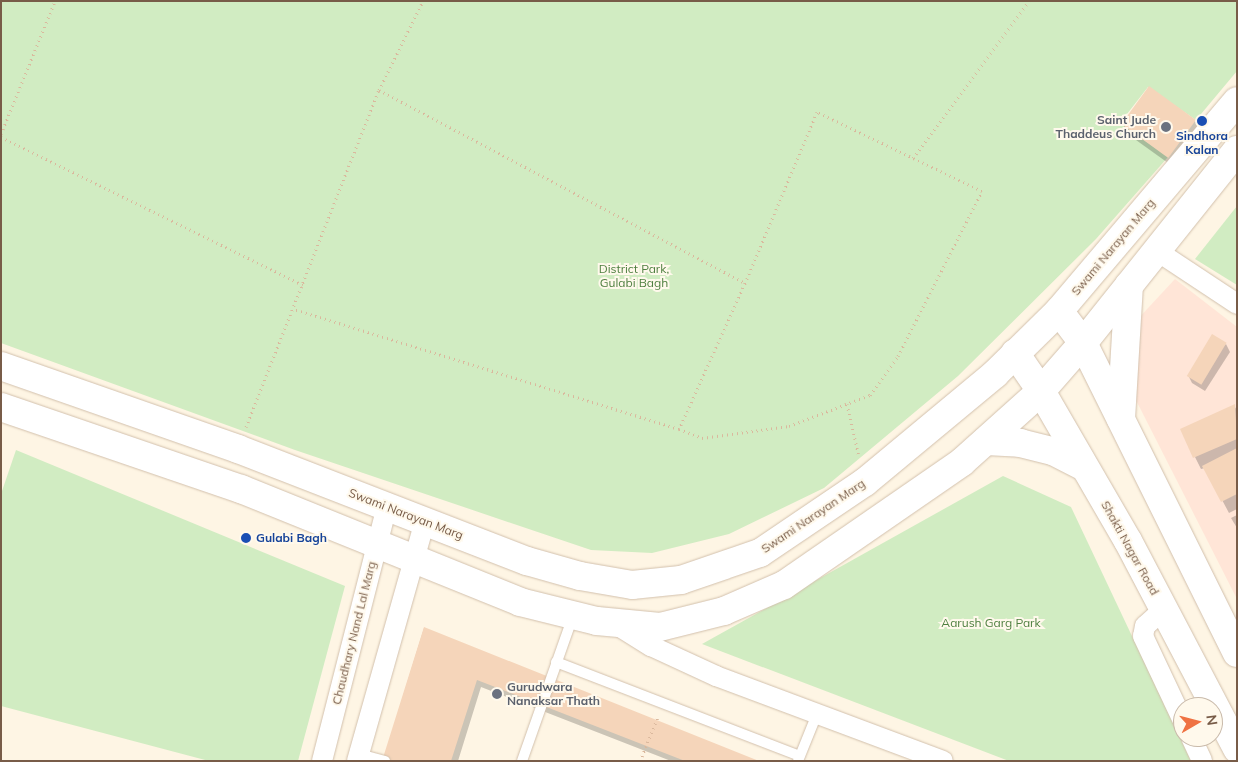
<!DOCTYPE html>
<style>
body{margin:0}
#map{position:relative;width:1238px;height:762px;overflow:hidden;background:#fef5e4;font-family:Mulish,sans-serif}
div>[style]{position:absolute}
[style*='--x']{left:calc(var(--x)*1px);top:calc(var(--y)*1px);width:calc(var(--w)*1px);rotate:calc(var(--a)*1deg)}
.commercial>*{inset:0;background:#ffe5d7}
.green>*{inset:0;background:#d1ecc2}
.shadow>*{inset:0;background:#0003}
.building>*{inset:0;background:#f5d5ba;transform-origin:0 0}
.path>*{height:3px;margin-top:-1.5px;transform-origin:0;background:repeating-linear-gradient(90deg,#dab89d 0 1px,transparent 0 5px)}
.roads{filter:drop-shadow(0 0 1px #d2c0ac) drop-shadow(0 0 1px #d2c0ac)}
.lane>*{height:10px;margin:-5px;padding:0 5px;transform-origin:5px;border-radius:5px;background:#fff}
.street>*{height:20px;margin:-10px;padding:0 10px;transform-origin:10px;border-radius:10px;background:#fff}
.secondary>*{height:28px;margin:-14px;padding:0 14px;transform-origin:14px;border-radius:14px;background:#fff}
.dots>*{width:14px;height:14px;translate:-50% -50%;box-sizing:border-box;border:2px solid #fff9ec;border-radius:50%}
span{translate:-50% -50%;white-space:nowrap;text-align:center;line-height:1.15;-webkit-text-stroke:4px #fff9ec;paint-order:stroke}
.worship-label{font-size:12px;color:#5b616d;font-weight:700}
.right{translate:-100% -50%;text-align:right}
.left{translate:0 -50%;text-align:left}
.transit-label{font-size:12px;color:#164399;font-weight:700}
.street-label{font-size:12px;color:#785c48}
.park-label{font-size:12px;color:#4e7f3f}
.frame{position:absolute;inset:0;border:2px solid #785c48;pointer-events:none}
.north{position:absolute;left:1173px;top:697px;width:50px;height:50px;box-sizing:border-box;background:#fff9ec;border:1px solid #c9baaa;border-radius:50%;rotate:82deg;font-size:14px;font-weight:700;line-height:20px;text-align:center;color:#785c48}
.north::after{content:'';display:block;margin:auto;width:18px;height:22px;background:#ef7242;clip-path:polygon(50% 0,100% 100%,50% 72%,0 100%)}
</style>
<div id="map">
<div class="commercial">
<div style="clip-path:polygon(1175px 279px,1237px 327px,1237px 599px,1110px 349px)"></div>
</div>
<div class="green">
<div style="clip-path:polygon(1px 1px,1237px 1px,1237px 71px,1196px 120px,1148px 87px,1120px 123px,1168px 157px,1096px 239px,958px 376px,824px 488px,729px 534px,652px 553px,591px 550px,295px 450px,1px 343px)"></div>
<div style="clip-path:polygon(1237px 206px,1237px 285px,1195px 259px)"></div>
<div style="clip-path:polygon(16px 450px,345px 586px,298px 761px,209px 761px,1px 706px,1px 494px)"></div>
<div style="clip-path:polygon(1003px 476px,1071px 507px,1191px 761px,1009px 761px,702px 644px)"></div>
</div>
<div class="shadow">
<div style="clip-path:polygon(1195px 121px,1202px 133px,1175px 168px,1129px 135px,1122px 123px)"></div>
<div style="clip-path:polygon(1226px 344px,1230px 352px,1205px 391px,1192px 383px,1188px 375px)"></div>
<div style="clip-path:polygon(1234px 406px,1237px 410px,1237px 509px,1229px 513px,1205px 468px,1201px 469px,1195px 457px,1182px 429px)"></div>
<div style="clip-path:polygon(1237px 515px,1237px 528px,1231px 518px)"></div>
<div style="clip-path:polygon(424px 628px,756px 761px,671px 761px,481px 687px,458px 761px,383px 761px)"></div>
</div>
<div class="building">
<div style="left:1149px;top:86px;width:58px;height:47px;rotate:36deg"></div>
<div style="left:1212px;top:334px;width:17px;height:49px;rotate:31deg"></div>
<div style="clip-path:polygon(1235px 404px,1237px 439px,1193px 458px,1180px 429px)"></div>
<div style="clip-path:polygon(1237px 448px,1237px 494px,1221px 502px,1202px 466px)"></div>
<div style="clip-path:polygon(424px 627px,759px 761px,685px 761px,477px 680px,451px 761px,382px 761px)"></div>
</div>
<div class="path">
<div style="--x:379;--y:90;--w:99;--a:-63.7"></div>
<div style="--x:1;--y:134;--w:144;--a:-67.9"></div>
<div style="--x:1;--y:137;--w:336;--a:26.1"></div>
<div style="--x:913;--y:158;--w:195;--a:-53.5"></div>
<div style="--x:847;--y:404;--w:54;--a:77.2"></div>
<div style="--x:246;--y:427;--w:362;--a:-68.5"></div>
<div style="--x:379;--y:90;--w:414;--a:27.8"></div>
<div style="--x:745;--y:283;--w:160;--a:114.3"></div>
<div style="--x:679;--y:429;--w:404;--a:-162.7"></div>
<div style="--x:679;--y:429;--w:25;--a:21"></div>
<div style="--x:702;--y:438;--w:88;--a:-7.9"></div>
<div style="--x:789;--y:426;--w:87;--a:-20.9"></div>
<div style="--x:870;--y:395;--w:48;--a:-54.3"></div>
<div style="--x:898;--y:356;--w:185;--a:-63"></div>
<div style="--x:982;--y:191;--w:183;--a:-154.4"></div>
<div style="--x:817;--y:112;--w:186;--a:112.8"></div>
<div style="--x:640;--y:761;--w:48;--a:-67.8"></div>
</div>
<div class="roads">
<div class="lane">
<div style="--x:556;--y:662;--w:261;--a:21.1"></div>
<div style="--x:359;--y:754;--w:27;--a:15"></div>
<div style="--x:522;--y:761;--w:154;--a:-70.6"></div>
<div style="--x:798;--y:761;--w:51;--a:-68"></div>
</div>
<div class="street">
<div style="--x:1157;--y:251;--w:96;--a:33.5"></div>
<div style="--x:1164;--y:609;--w:25;--a:138"></div>
<div style="--x:1145;--y:626;--w:10;--a:101"></div>
<div style="--x:1143;--y:636;--w:94;--a:64.8"></div>
<div style="--x:617;--y:625;--w:40;--a:32"></div>
<div style="--x:651;--y:646;--w:72;--a:24.8"></div>
<div style="--x:716;--y:676;--w:242;--a:20.5"></div>
<div style="--x:1191;--y:737;--w:26;--a:65"></div>
<div style="--x:322;--y:761;--w:263;--a:-75.7"></div>
<div style="--x:357;--y:761;--w:249;--a:-74.2"></div>
</div>
<div class="secondary">
<div style="--x:1059;--y:311;--w:40;--a:53"></div>
<div style="--x:1083;--y:343;--w:346;--a:63.6"></div>
<div style="--x:1015;--y:353;--w:46;--a:55.6"></div>
<div style="--x:1041;--y:391;--w:173;--a:59.9"></div>
<div style="--x:1128;--y:541;--w:235;--a:62.3"></div>
<div style="--x:1;--y:366;--w:251;--a:19.3"></div>
<div style="--x:238;--y:449;--w:310;--a:21.2"></div>
<div style="--x:527;--y:561;--w:55;--a:15.8"></div>
<div style="--x:580;--y:576;--w:53;--a:9.8"></div>
<div style="--x:632;--y:585;--w:49;--a:-5.8"></div>
<div style="--x:681;--y:580;--w:83;--a:-18.9"></div>
<div style="--x:760;--y:553;--w:127;--a:-34.1"></div>
<div style="--x:865;--y:482;--w:169;--a:-39.7"></div>
<div style="--x:995;--y:374;--w:90;--a:-44.5"></div>
<div style="--x:1059;--y:311;--w:275;--a:-49.7"></div>
<div style="--x:1;--y:407;--w:254;--a:18.9"></div>
<div style="--x:241;--y:489;--w:301;--a:22"></div>
<div style="--x:520;--y:602;--w:79;--a:13.9"></div>
<div style="--x:597;--y:621;--w:63;--a:5.4"></div>
<div style="--x:660;--y:627;--w:66;--a:-14"></div>
<div style="--x:724;--y:611;--w:65;--a:-23.4"></div>
<div style="--x:784;--y:585;--w:216;--a:-34.6"></div>
<div style="--x:962;--y:462;--w:106;--a:-41.9"></div>
<div style="--x:1041;--y:391;--w:64;--a:-48.8"></div>
<div style="--x:1083;--y:343;--w:247;--a:-51.4"></div>
<div style="--x:1121;--y:419;--w:134;--a:-86.6"></div>
<div style="--x:986;--y:441;--w:34;--a:3"></div>
<div style="--x:1020;--y:443;--w:34;--a:14"></div>
<div style="--x:1053;--y:451;--w:34;--a:27"></div>
</div>
</div>
<div class="dots">
<div style="left:1202px;top:121px;background:#1a4fb4"></div>
<div style="left:1166px;top:127px;background:#6b7280"></div>
<div style="left:246px;top:538px;background:#1a4fb4"></div>
<div style="left:497px;top:694px;background:#6b7280"></div>
</div>
<div class="worship-label">
<span class="right" style="left:1156px;top:127px">Saint Jude<br>Thaddeus Church</span>
<span class="left" style="left:507px;top:694px">Gurudwara<br>Nanaksar Thath</span>
</div>
<div class="transit-label">
<span style="left:1202px;top:143px">Sindhora<br>Kalan</span>
<span class="left" style="left:256px;top:538px">Gulabi Bagh</span>
</div>
<div class="street-label">
<span style="left:1113px;top:247px;rotate:-50deg">Swami Narayan Marg</span>
<span style="left:406px;top:514px;rotate:21deg">Swami Narayan Marg</span>
<span style="left:813px;top:516px;rotate:-34deg">Swami Narayan Marg</span>
<span style="left:1130px;top:548px;rotate:61deg">Shakti Nagar Road</span>
<span style="left:354px;top:633px;rotate:-76deg">Chaudhary Nand Lal Marg</span>
</div>
<div class="park-label">
<span style="left:634px;top:276px">District Park,<br>Gulabi Bagh</span>
<span style="left:991px;top:623px">Aarush Garg Park</span>
</div>
<div class="frame"></div>
<div class="north">N</div>
</div>
